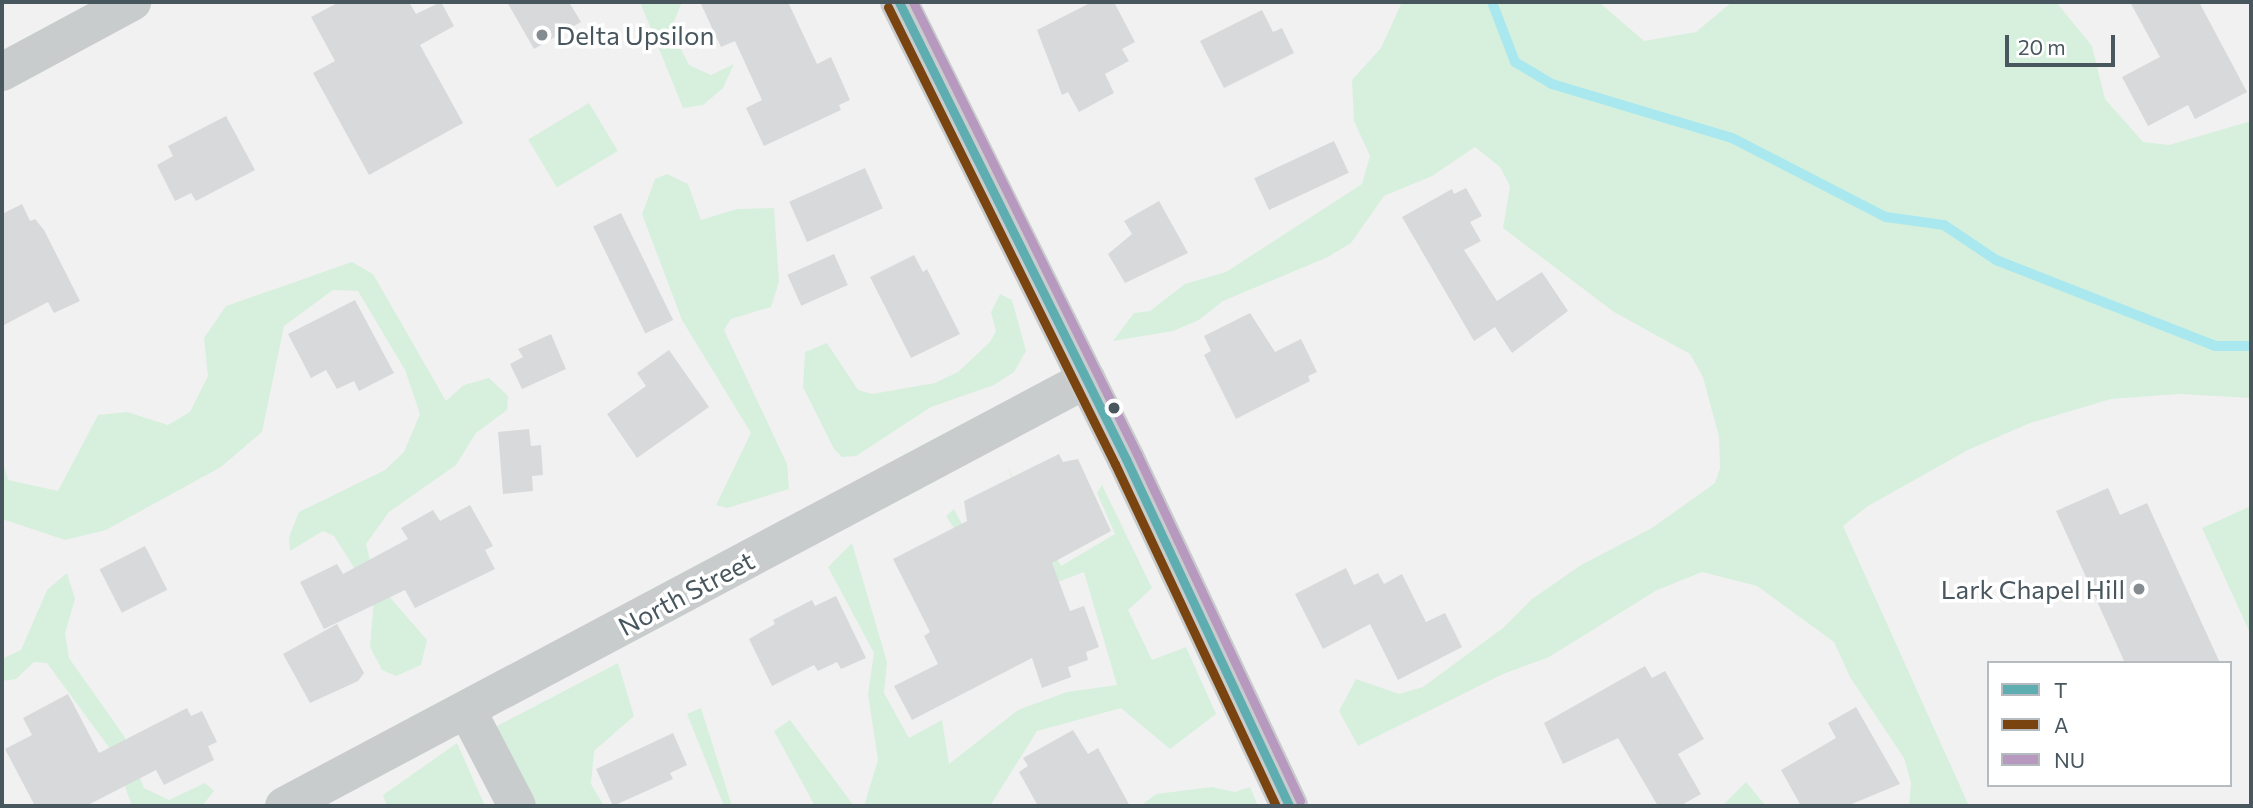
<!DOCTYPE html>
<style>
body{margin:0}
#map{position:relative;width:2253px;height:808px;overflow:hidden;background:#f2f1f1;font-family:Commissioner,sans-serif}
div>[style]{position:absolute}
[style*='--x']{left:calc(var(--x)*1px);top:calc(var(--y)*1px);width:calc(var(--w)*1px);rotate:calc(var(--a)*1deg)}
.green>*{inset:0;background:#d6f0dd;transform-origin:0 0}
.stream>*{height:10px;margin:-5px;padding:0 5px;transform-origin:5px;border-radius:5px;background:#aae8ef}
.building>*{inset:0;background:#d8d9da;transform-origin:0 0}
.minor>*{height:38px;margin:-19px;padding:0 19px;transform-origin:19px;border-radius:19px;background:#c9cccd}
.tertiary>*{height:38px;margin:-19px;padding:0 19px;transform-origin:19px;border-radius:19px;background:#c9cccd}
.bus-1>*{height:9px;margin:-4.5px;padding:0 4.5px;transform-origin:4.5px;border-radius:4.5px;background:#5eaeb1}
.bus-2>*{height:9px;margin:-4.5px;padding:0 4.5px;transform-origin:4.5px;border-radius:4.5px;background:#794410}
.bus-3>*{height:9px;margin:-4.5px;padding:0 4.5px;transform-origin:4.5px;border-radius:4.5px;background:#b798be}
.dots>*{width:19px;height:19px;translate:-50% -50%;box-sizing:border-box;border:4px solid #fff;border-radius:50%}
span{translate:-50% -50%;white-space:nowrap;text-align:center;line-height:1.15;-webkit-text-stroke:7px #fff;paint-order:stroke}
.poi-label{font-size:26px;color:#48565e}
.left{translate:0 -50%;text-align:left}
.right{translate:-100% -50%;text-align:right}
.street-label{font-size:26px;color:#48565e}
.frame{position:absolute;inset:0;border:4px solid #48565e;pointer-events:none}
.legend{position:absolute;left:1987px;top:661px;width:245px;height:126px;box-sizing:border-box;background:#fff;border:2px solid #b6bbbf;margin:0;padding:9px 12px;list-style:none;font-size:21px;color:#48565e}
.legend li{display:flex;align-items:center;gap:14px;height:35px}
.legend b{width:35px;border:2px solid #b6bbbf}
.scale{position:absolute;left:2005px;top:35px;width:110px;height:32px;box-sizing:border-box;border:4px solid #48565e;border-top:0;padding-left:9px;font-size:21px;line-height:24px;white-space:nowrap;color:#48565e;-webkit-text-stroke:5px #fff;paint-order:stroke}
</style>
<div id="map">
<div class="green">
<div style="clip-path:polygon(640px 2px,682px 2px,671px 29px,689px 65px,711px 75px,734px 64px,723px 88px,703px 105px,683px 108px)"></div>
<div style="clip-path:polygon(1402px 2px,1599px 2px,1644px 41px,1696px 32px,1732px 2px,2056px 2px,2092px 46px,2105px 99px,2143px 142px,2169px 145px,2251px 121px,2251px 398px,2179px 394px,2111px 399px,2030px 423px,1968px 450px,1868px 506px,1843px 526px,1969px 806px,1909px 806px,1911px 783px,1904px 758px,1850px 677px,1834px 642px,1757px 586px,1702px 572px,1657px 590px,1549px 657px,1503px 674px,1358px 746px,1339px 711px,1356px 679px,1399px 694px,1423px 687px,1503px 628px,1532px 599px,1581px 565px,1652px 528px,1715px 483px,1720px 468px,1719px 437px,1703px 377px,1690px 354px,1614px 312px,1503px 228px,1510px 186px,1500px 167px,1475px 147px,1432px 176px,1384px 196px,1351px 243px,1328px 257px,1223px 301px,1199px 320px,1173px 331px,1113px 341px,1134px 313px,1150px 311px,1185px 284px,1226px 272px,1362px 184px,1370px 156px,1354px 121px,1352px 80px,1381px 48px)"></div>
<div style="left:589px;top:103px;width:56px;height:71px;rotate:59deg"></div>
<div style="clip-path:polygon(667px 174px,688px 184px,701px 220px,737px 209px,774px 208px,779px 282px,771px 307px,731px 319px,724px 330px,787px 464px,789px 489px,727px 508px,716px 505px,751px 433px,682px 320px,642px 214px,655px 179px)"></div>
<div style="clip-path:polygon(352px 262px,373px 274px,446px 401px,464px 385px,489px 378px,508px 396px,507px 410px,476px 433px,456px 465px,389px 512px,366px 544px,375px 580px,427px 640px,421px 665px,396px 676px,382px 670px,370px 647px,374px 599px,334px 536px,323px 531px,290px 551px,289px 537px,299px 512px,385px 470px,404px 452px,420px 414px,405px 370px,358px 291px,333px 290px,284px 326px,262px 432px,221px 467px,106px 530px,65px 540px,2px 519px,2px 459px,8px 480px,58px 491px,98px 415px,127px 412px,168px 425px,190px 412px,208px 376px,204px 338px,226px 306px)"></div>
<div style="clip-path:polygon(1000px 294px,1012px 300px,1026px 351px,1014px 372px,994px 385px,931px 407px,856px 456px,842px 457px,834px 449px,803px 387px,805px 352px,827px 343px,858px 390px,872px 394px,935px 383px,958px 372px,990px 342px,996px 331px,991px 312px)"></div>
<div style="clip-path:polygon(1006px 465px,1061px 566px,1115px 534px,1097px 493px,1102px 485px,1152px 588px,1128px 610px,1152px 660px,1186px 647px,1216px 714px,1170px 749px,1121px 708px,1037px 731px,990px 806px,864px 806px,878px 760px,868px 694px,874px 653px,828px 567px,852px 543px,887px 662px,884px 693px,909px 738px,942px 720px,949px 764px,1018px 710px,1067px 692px,1117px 685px,1084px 572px,1003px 603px,946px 516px,954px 509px,996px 589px,1047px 555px)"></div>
<div style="clip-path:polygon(2251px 506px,2251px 635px,2202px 528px)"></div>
<div style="clip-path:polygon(67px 573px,75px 599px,65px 633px,69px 658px,124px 736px,144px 788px,169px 800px,205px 783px,214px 791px,202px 806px,132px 806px,113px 753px,47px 663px,34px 662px,16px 679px,2px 681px,2px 659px,21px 650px,47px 590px)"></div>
<div style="clip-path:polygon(618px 663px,634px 716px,594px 751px,591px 784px,604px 806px,535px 806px,495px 727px)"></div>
<div style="clip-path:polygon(701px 708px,732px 806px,724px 806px,687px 714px)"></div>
<div style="clip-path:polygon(790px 720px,854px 806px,815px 806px,774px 731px)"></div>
<div style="clip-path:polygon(457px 743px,485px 806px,387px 806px,383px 795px)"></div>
<div style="clip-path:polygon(1746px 782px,1766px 806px,1722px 806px)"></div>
<div style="clip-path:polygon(1212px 787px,1235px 792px,1250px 787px,1258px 806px,1140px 806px,1156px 794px)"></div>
</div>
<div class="stream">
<div style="--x:1492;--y:2;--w:64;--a:69"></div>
<div style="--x:1515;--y:62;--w:43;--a:30.7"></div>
<div style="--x:1552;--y:84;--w:188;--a:16.7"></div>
<div style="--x:1732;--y:138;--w:173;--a:27.2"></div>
<div style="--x:1886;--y:217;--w:59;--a:7.9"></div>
<div style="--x:1944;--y:225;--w:63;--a:33.9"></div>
<div style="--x:1996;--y:260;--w:235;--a:21.4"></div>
<div style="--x:2215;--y:346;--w:36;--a:0"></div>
</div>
<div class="building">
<div style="clip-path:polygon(339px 2px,409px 2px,416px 14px,441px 2px,454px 26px,420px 45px,463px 123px,369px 175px,313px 73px,335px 61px,311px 17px)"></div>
<div style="clip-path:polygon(507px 2px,569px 2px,581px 22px,534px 49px)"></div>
<div style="clip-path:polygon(700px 2px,788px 2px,817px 64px,831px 57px,850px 100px,839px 105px,841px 110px,764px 146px,746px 108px,762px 100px,735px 41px,721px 47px)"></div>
<div style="clip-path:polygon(1092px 2px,1114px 2px,1135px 42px,1122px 49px,1129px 61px,1105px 74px,1114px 93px,1079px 112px,1068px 92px,1062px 95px,1037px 30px)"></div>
<div style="clip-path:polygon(2130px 2px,2199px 2px,2247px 92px,2195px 119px,2188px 105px,2148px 126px,2122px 77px,2160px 57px)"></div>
<div style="clip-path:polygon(1262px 10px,1273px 32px,1282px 28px,1294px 53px,1224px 88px,1200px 41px)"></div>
<div style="clip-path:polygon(226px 116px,255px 170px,196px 201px,191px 193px,175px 201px,157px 165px,173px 156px,168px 146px)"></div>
<div style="left:1334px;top:141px;width:35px;height:88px;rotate:65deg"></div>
<div style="left:865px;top:168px;width:44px;height:83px;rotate:66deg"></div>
<div style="clip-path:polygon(1466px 188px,1482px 216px,1470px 222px,1481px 241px,1464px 250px,1497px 301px,1542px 272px,1568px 311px,1512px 353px,1495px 327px,1474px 341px,1402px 217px,1452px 189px,1454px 194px)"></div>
<div style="clip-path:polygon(1159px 201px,1188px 253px,1125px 283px,1108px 254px,1132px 234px,1124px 221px)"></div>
<div style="clip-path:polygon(22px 204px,30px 221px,35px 219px,44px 230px,80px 301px,54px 313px,48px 302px,2px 326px,2px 214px)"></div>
<div style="left:621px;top:213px;width:119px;height:31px;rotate:64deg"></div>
<div style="left:834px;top:254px;width:34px;height:51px;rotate:66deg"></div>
<div style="clip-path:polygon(914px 255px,923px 272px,927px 269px,960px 334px,911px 358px,870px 277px)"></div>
<div style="clip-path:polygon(355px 300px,394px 373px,359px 391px,354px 381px,337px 389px,326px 370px,311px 378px,288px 334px)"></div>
<div style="clip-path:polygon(1250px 313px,1275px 352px,1301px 339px,1317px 372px,1308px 376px,1310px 381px,1236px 419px,1204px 355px,1211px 351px,1204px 336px)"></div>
<div style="clip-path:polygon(551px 334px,566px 369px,522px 389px,510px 364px,523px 357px,518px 349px)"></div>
<div style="clip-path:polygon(669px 350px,709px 407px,637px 458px,607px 414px,646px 386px,637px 373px)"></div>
<div style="clip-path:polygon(529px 429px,531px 446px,541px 445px,543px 475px,532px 476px,533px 491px,503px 494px,498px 432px)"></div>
<div style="clip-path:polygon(1059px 454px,1063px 462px,1078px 459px,1111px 531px,1052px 563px,1070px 611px,1084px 606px,1099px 647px,1086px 652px,1088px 660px,1068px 667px,1071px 677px,1042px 688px,1032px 658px,912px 720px,894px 686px,938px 664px,924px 636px,930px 632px,893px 559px,967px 521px,964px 501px)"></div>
<div style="clip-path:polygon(2108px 488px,2120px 515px,2147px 503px,2220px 663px,2125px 663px,2056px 511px)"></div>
<div style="clip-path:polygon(470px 505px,493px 546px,485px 550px,495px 569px,415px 608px,405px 590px,324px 629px,300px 582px,337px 564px,343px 574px,408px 539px,401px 528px,433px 510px,440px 521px)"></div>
<div style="left:145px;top:546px;width:49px;height:51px;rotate:63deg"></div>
<div style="clip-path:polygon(1346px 568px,1354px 585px,1378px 573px,1384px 584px,1402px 574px,1426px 622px,1445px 613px,1462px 647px,1398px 680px,1370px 624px,1323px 649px,1295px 594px)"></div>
<div style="clip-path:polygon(836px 596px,866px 658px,841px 669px,837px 662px,818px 671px,814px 665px,772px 686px,749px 639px,775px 624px,773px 620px,812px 600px,815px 606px)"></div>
<div style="clip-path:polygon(337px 624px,364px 673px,358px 681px,310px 703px,283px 654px)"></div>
<div style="clip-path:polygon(1645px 666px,1652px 678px,1665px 671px,1704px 739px,1678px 754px,1701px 794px,1680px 806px,1658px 806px,1618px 738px,1563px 764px,1544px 723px)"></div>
<div style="clip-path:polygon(68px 694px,99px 753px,187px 708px,191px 716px,202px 711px,217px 742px,208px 746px,214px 760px,164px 785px,156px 770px,86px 806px,35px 806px,5px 749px,32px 735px,23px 718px)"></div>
<div style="clip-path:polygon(1856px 707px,1900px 784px,1847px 806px,1801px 806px,1781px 770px,1836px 738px,1828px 723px)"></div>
<div style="clip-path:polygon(1073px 730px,1088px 754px,1098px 748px,1130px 806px,1038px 806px,1019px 772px,1028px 766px,1023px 758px)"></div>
<div style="clip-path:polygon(673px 733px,687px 765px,670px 773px,673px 779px,613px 806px,596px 769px)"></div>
</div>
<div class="minor">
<div style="--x:2;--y:72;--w:148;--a:-28.3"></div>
<div style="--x:467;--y:710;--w:108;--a:62.5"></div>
<div style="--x:284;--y:806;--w:909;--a:-28"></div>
</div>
<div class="tertiary">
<div style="--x:899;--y:2;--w:510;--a:63.59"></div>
<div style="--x:1126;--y:459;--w:383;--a:64.8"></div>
</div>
<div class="bus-1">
<div style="--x:899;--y:2;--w:510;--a:63.59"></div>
<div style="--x:1126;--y:459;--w:383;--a:64.8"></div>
</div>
<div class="bus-2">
<div style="--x:888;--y:7;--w:510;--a:63.59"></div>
<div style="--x:1115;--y:464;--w:378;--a:64.8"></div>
</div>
<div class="bus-3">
<div style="--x:913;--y:2;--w:504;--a:63.64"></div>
<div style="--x:1137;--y:454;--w:383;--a:64.8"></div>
</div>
<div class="dots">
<div style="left:542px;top:35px;background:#848c91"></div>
<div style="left:1114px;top:408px;background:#48565e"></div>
<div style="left:2139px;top:589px;background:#848c91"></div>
</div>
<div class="poi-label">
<span class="left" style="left:556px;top:35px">Delta Upsilon</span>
<span class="right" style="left:2125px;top:589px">Lark Chapel Hill</span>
</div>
<div class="street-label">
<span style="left:686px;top:593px;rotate:-28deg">North Street</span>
</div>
<div class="frame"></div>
<ul class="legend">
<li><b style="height:9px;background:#5eaeb1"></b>T</li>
<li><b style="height:9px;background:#794410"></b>A</li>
<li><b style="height:9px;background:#b798be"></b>NU</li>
</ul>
<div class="scale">20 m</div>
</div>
